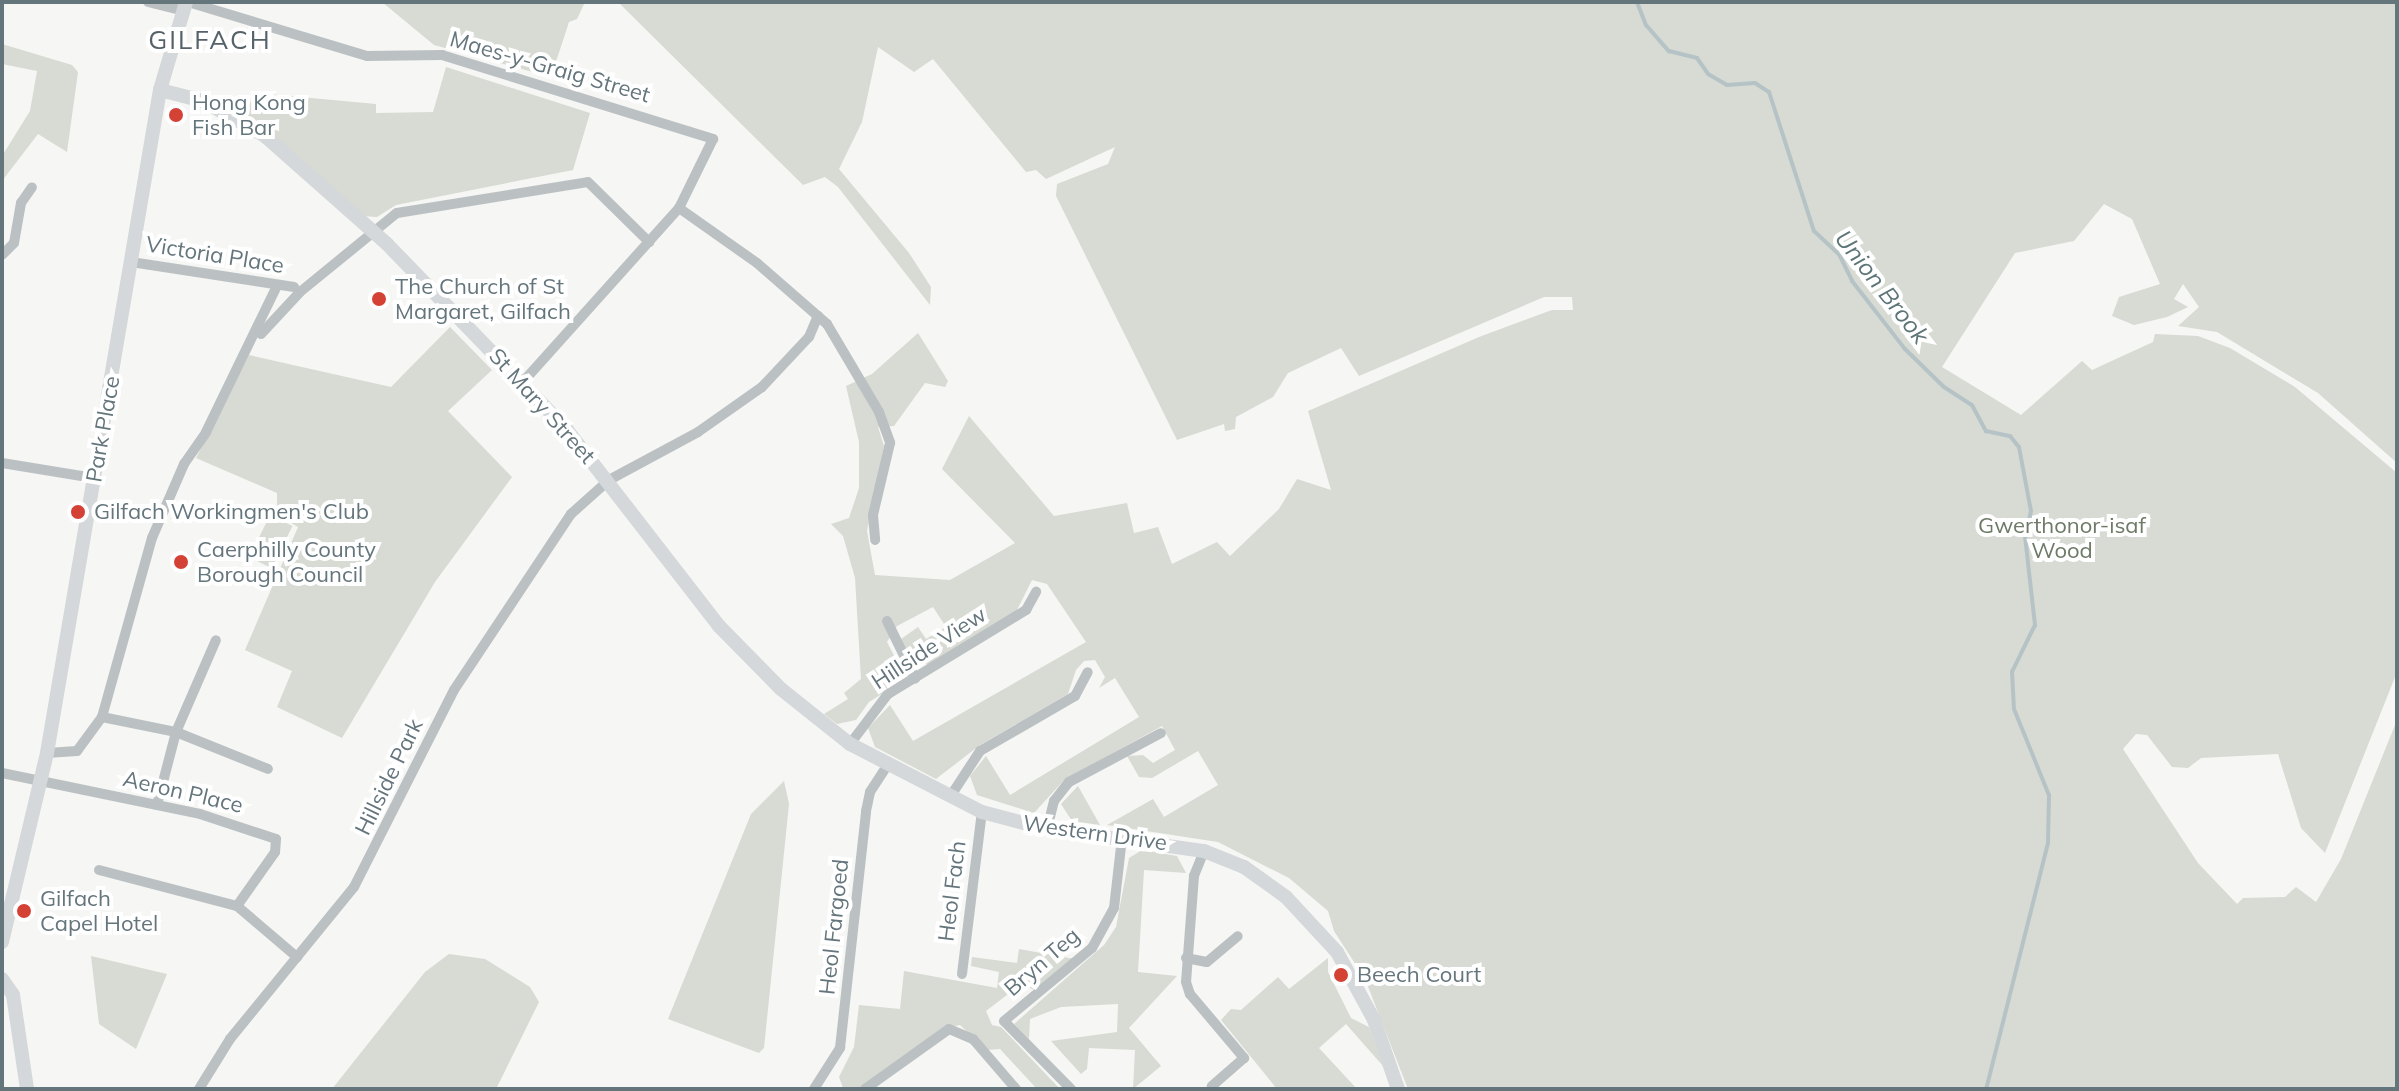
<!DOCTYPE html>
<style>
body{margin:0}
#map{position:relative;width:2399px;height:1091px;overflow:hidden;background:#f6f6f4;font-family:Mulish,sans-serif}
div>[style]{position:absolute}
[style*='--x']{left:calc(var(--x)*1px);top:calc(var(--y)*1px);width:calc(var(--w)*1px);rotate:calc(var(--a)*1deg)}
.green>*{inset:0;background:#d7dbd3;transform-origin:0 0}
.stream>*{height:4px;margin:-2px;padding:0 2px;transform-origin:2px;border-radius:2px;background:#b6c3c6}
.street>*{height:10px;margin:-5px;padding:0 5px;transform-origin:5px;border-radius:5px;background:#bbc1c3}
.secondary>*{height:14px;margin:-7px;padding:0 7px;transform-origin:7px;border-radius:7px;background:#d4d8da}
.dots>*{width:22px;height:22px;translate:-50% -50%;box-sizing:border-box;border:4px solid #fff;border-radius:50%}
span{translate:-50% -50%;white-space:nowrap;text-align:center;line-height:1.15;-webkit-text-stroke:8px #fff;paint-order:stroke}
.street-label{font-size:22px;color:#64757c}
.poi-label{font-size:22px;color:#64757c}
.left{translate:0 -50%;text-align:left}
.park-label{font-size:22px;color:#6d7a66}
.water-label{font-size:24px;color:#5e7578;font-style:italic}
.quarter-label{font-size:26px;color:#556268;letter-spacing:2px}
.frame{position:absolute;inset:0;border:4px solid #64757c;pointer-events:none}
</style>
<div id="map">
<div class="green">
<div style="clip-path:polygon(382px 2px,585px 2px,577px 19px,569px 22px,551px 77px,434px 45px)"></div>
<div style="clip-path:polygon(618px 2px,2397px 2px,2397px 463px,2318px 393px,2217px 332px,2178px 326px,2199px 307px,2183px 284px,2174px 299px,2188px 307px,2167px 317px,2134px 325px,2112px 316px,2119px 297px,2160px 284px,2132px 219px,2104px 204px,2074px 241px,2015px 253px,1942px 367px,2021px 415px,2082px 361px,2092px 370px,2153px 342px,2155px 334px,2198px 336px,2230px 348px,2295px 387px,2397px 473px,2397px 672px,2325px 853px,2301px 828px,2278px 754px,2201px 758px,2188px 768px,2172px 767px,2147px 735px,2136px 734px,2123px 749px,2198px 863px,2237px 904px,2243px 898px,2285px 897px,2296px 887px,2316px 902px,2341px 859px,2397px 720px,2397px 1089px,1408px 1089px,1365px 979px,1334px 931px,1328px 911px,1289px 878px,1218px 842px,1107px 825px,1153px 799px,1164px 817px,1218px 785px,1198px 751px,1152px 778px,1139px 777px,1127px 756px,1143px 755px,1153px 763px,1175px 750px,1162px 726px,1064px 780px,1034px 813px,977px 795px,970px 776px,986px 756px,1010px 795px,1139px 717px,1115px 678px,1099px 688px,1105px 677px,1095px 660px,1084px 661px,1076px 670px,1068px 694px,980px 745px,936px 779px,875px 747px,868px 728px,890px 705px,913px 741px,1086px 642px,1047px 584px,1032px 580px,1016px 612px,928px 665px,910px 658px,901px 639px,918px 627px,926px 639px,946px 627px,933px 607px,897px 626px,887px 642px,900px 667px,896px 685px,869px 702px,856px 720px,837px 724px,824px 714px,848px 699px,844px 693px,861px 679px,855px 578px,843px 536px,831px 524px,849px 518px,859px 488px,859px 442px,846px 386px,872px 374px,918px 333px,948px 381px,945px 387px,925px 383px,894px 426px,878px 427px,884px 446px,867px 531px,875px 575px,950px 580px,1015px 543px,942px 469px,969px 416px,1054px 516px,1127px 503px,1134px 533px,1158px 527px,1172px 564px,1217px 542px,1230px 556px,1279px 509px,1297px 479px,1331px 490px,1308px 411px,1479px 337px,1552px 310px,1573px 310px,1572px 297px,1544px 297px,1359px 376px,1341px 348px,1288px 373px,1273px 397px,1236px 417px,1235px 429px,1225px 431px,1224px 424px,1177px 440px,1056px 196px,1057px 184px,1108px 164px,1115px 147px,1046px 179px,1036px 170px,1026px 172px,933px 59px,914px 72px,878px 47px,862px 122px,839px 169px,909px 253px,931px 287px,930px 305px,838px 187px,825px 177px,803px 185px)"></div>
<div style="clip-path:polygon(2px 44px,72px 65px,78px 72px,67px 152px,38px 134px,2px 181px,2px 156px,30px 111px,37px 71px,2px 64px)"></div>
<div style="clip-path:polygon(446px 67px,590px 113px,573px 170px,396px 205px,377px 217px,361px 216px,245px 114px,253px 97px,268px 94px,376px 104px,376px 113px,433px 112px)"></div>
<div style="clip-path:polygon(450px 327px,492px 370px,448px 411px,512px 477px,435px 582px,342px 738px,277px 707px,292px 671px,245px 650px,298px 527px,277px 515px,277px 493px,196px 458px,249px 355px,391px 387px)"></div>
<div style="left:270px;top:515px;width:25px;height:47px;rotate:26deg"></div>
<div style="clip-path:polygon(784px 781px,789px 804px,764px 1048px,759px 1053px,668px 1019px,751px 814px)"></div>
<div style="clip-path:polygon(1078px 786px,1100px 825px,1072px 821px,1061px 804px)"></div>
<div style="clip-path:polygon(1142px 850px,1177px 856px,1186px 873px,1144px 870px,1138px 972px,1177px 976px,1129px 1028px,1161px 1066px,1133px 1089px,1135px 1050px,1089px 1048px,1087px 1069px,1081px 1074px,1051px 1041px,1117px 1032px,1118px 1004px,1061px 1007px,1030px 1019px,1029px 1039px,1014px 1024px,1104px 945px,1116px 927px,1129px 858px)"></div>
<div style="clip-path:polygon(1019px 949px,1075px 959px,1036px 990px,1020px 985px,986px 1011px,992px 1025px,1001px 1027px,1060px 1089px,1037px 1089px,1000px 1049px,987px 1050px,960px 1025px,941px 1029px,861px 1089px,843px 1088px,839px 1077px,854px 1047px,859px 1005px,900px 1009px,904px 971px,997px 988px,999px 972px,971px 966px,972px 957px,1017px 963px)"></div>
<div style="clip-path:polygon(449px 954px,485px 959px,530px 987px,539px 1002px,496px 1089px,332px 1089px,425px 972px)"></div>
<div style="clip-path:polygon(91px 956px,167px 974px,136px 1049px,99px 1024px)"></div>
<div style="clip-path:polygon(1328px 958px,1328px 972px,1351px 1018px,1369px 1027px,1383px 1066px,1346px 1024px,1319px 1048px,1357px 1089px,1277px 1089px,1221px 1020px,1231px 1009px,1241px 1010px,1278px 977px,1289px 989px)"></div>
</div>
<div class="stream">
<div style="--x:1637;--y:2;--w:25;--a:69"></div>
<div style="--x:1646;--y:25;--w:35;--a:49"></div>
<div style="--x:1669;--y:51;--w:29;--a:14"></div>
<div style="--x:1697;--y:58;--w:19;--a:55"></div>
<div style="--x:1708;--y:74;--w:22;--a:30"></div>
<div style="--x:1727;--y:85;--w:28;--a:-4"></div>
<div style="--x:1755;--y:83;--w:17;--a:33"></div>
<div style="--x:1769;--y:92;--w:146;--a:72.1"></div>
<div style="--x:1814;--y:231;--w:34;--a:43"></div>
<div style="--x:1839;--y:254;--w:30;--a:64"></div>
<div style="--x:1852;--y:281;--w:86;--a:52.1"></div>
<div style="--x:1905;--y:349;--w:54;--a:44.3"></div>
<div style="--x:1944;--y:387;--w:33;--a:33"></div>
<div style="--x:1972;--y:405;--w:30;--a:62"></div>
<div style="--x:1986;--y:431;--w:25;--a:12"></div>
<div style="--x:2010;--y:436;--w:14;--a:51"></div>
<div style="--x:2019;--y:447;--w:65;--a:79.4"></div>
<div style="--x:2031;--y:511;--w:26;--a:103"></div>
<div style="--x:2025;--y:536;--w:90;--a:83.6"></div>
<div style="--x:2035;--y:625;--w:52;--a:116.1"></div>
<div style="--x:2012;--y:672;--w:37;--a:87"></div>
<div style="--x:2014;--y:709;--w:93;--a:67.9"></div>
<div style="--x:2049;--y:795;--w:48;--a:91.2"></div>
<div style="--x:2048;--y:843;--w:254;--a:104.1"></div>
</div>
<div class="street">
<div style="--x:148;--y:2;--w:36;--a:14"></div>
<div style="--x:188;--y:2;--w:187;--a:16.8"></div>
<div style="--x:367;--y:56;--w:75;--a:-0.8"></div>
<div style="--x:442;--y:55;--w:284;--a:17.2"></div>
<div style="--x:713;--y:139;--w:77;--a:116.2"></div>
<div style="--x:679;--y:208;--w:234;--a:131.9"></div>
<div style="--x:679;--y:208;--w:95;--a:35.2"></div>
<div style="--x:757;--y:263;--w:93;--a:41.1"></div>
<div style="--x:827;--y:324;--w:102;--a:59.4"></div>
<div style="--x:879;--y:412;--w:33;--a:70"></div>
<div style="--x:890;--y:443;--w:74;--a:103.3"></div>
<div style="--x:873;--y:515;--w:25;--a:85"></div>
<div style="--x:2;--y:255;--w:17;--a:-45"></div>
<div style="--x:14;--y:243;--w:41;--a:-80.1"></div>
<div style="--x:21;--y:203;--w:19;--a:-55"></div>
<div style="--x:131;--y:262;--w:165;--a:8.7"></div>
<div style="--x:261;--y:334;--w:57;--a:-47.1"></div>
<div style="--x:300;--y:292;--w:125;--a:-39.2"></div>
<div style="--x:397;--y:213;--w:193;--a:-9.2"></div>
<div style="--x:588;--y:182;--w:86;--a:44.5"></div>
<div style="--x:2;--y:463;--w:93;--a:9.3"></div>
<div style="--x:887;--y:621;--w:64;--a:63.8"></div>
<div style="--x:102;--y:717;--w:76;--a:11.5"></div>
<div style="--x:176;--y:732;--w:99;--a:21.9"></div>
<div style="--x:850;--y:744;--w:63;--a:-52.8"></div>
<div style="--x:888;--y:694;--w:162;--a:-31.3"></div>
<div style="--x:1026;--y:610;--w:21;--a:-61"></div>
<div style="--x:47;--y:753;--w:30;--a:-4"></div>
<div style="--x:77;--y:751;--w:42;--a:-53.7"></div>
<div style="--x:102;--y:717;--w:186;--a:-74.4"></div>
<div style="--x:152;--y:538;--w:81;--a:-66.6"></div>
<div style="--x:184;--y:464;--w:39;--a:-55"></div>
<div style="--x:206;--y:432;--w:160;--a:-64.1"></div>
<div style="--x:2;--y:773;--w:202;--a:11.7"></div>
<div style="--x:200;--y:814;--w:80;--a:18.2"></div>
<div style="--x:276;--y:839;--w:13;--a:94"></div>
<div style="--x:275;--y:852;--w:66;--a:125.1"></div>
<div style="--x:950;--y:797;--w:55;--a:-56.9"></div>
<div style="--x:980;--y:751;--w:110;--a:-30.1"></div>
<div style="--x:1075;--y:696;--w:27;--a:-62"></div>
<div style="--x:157;--y:805;--w:75;--a:-75.4"></div>
<div style="--x:176;--y:732;--w:100;--a:-66.5"></div>
<div style="--x:1047;--y:829;--w:29;--a:-76"></div>
<div style="--x:1054;--y:801;--w:24;--a:-52"></div>
<div style="--x:1069;--y:782;--w:104;--a:-28"></div>
<div style="--x:1204;--y:851;--w:27;--a:112"></div>
<div style="--x:1194;--y:876;--w:106;--a:94.3"></div>
<div style="--x:1186;--y:982;--w:13;--a:72"></div>
<div style="--x:1190;--y:994;--w:84;--a:49.8"></div>
<div style="--x:1244;--y:1058;--w:43;--a:138.8"></div>
<div style="--x:99;--y:870;--w:143;--a:14.6"></div>
<div style="--x:237;--y:906;--w:79;--a:40.4"></div>
<div style="--x:1186;--y:958;--w:21;--a:11"></div>
<div style="--x:1207;--y:962;--w:40;--a:-40"></div>
<div style="--x:962;--y:974;--w:163;--a:-83"></div>
<div style="--x:199;--y:1089;--w:59;--a:-58.2"></div>
<div style="--x:230;--y:1039;--w:196;--a:-50.8"></div>
<div style="--x:354;--y:887;--w:221;--a:-63.1"></div>
<div style="--x:454;--y:690;--w:211;--a:-56.4"></div>
<div style="--x:571;--y:514;--w:51;--a:-41.8"></div>
<div style="--x:609;--y:480;--w:101;--a:-28.3"></div>
<div style="--x:698;--y:432;--w:78;--a:-35.1"></div>
<div style="--x:762;--y:387;--w:69;--a:-46.8"></div>
<div style="--x:809;--y:337;--w:23;--a:-67"></div>
<div style="--x:814;--y:1089;--w:49;--a:-57.6"></div>
<div style="--x:840;--y:1048;--w:238;--a:-83.7"></div>
<div style="--x:866;--y:811;--w:19;--a:-78"></div>
<div style="--x:870;--y:792;--w:31;--a:-57"></div>
<div style="--x:865;--y:1089;--w:103;--a:-35.5"></div>
<div style="--x:949;--y:1029;--w:26;--a:23"></div>
<div style="--x:973;--y:1039;--w:66;--a:49.3"></div>
<div style="--x:1071;--y:1089;--w:95;--a:-134.6"></div>
<div style="--x:1004;--y:1021;--w:114;--a:-39.7"></div>
<div style="--x:1092;--y:948;--w:46;--a:-61.2"></div>
<div style="--x:1114;--y:908;--w:70;--a:-83.5"></div>
</div>
<div class="secondary">
<div style="--x:160;--y:90;--w:44;--a:14.3"></div>
<div style="--x:203;--y:101;--w:71;--a:29.4"></div>
<div style="--x:265;--y:136;--w:163;--a:41.5"></div>
<div style="--x:387;--y:244;--w:259;--a:45.9"></div>
<div style="--x:567;--y:430;--w:248;--a:52.2"></div>
<div style="--x:719;--y:626;--w:88;--a:45.5"></div>
<div style="--x:781;--y:689;--w:88;--a:38.6"></div>
<div style="--x:850;--y:744;--w:148;--a:27.3"></div>
<div style="--x:982;--y:812;--w:67;--a:14.7"></div>
<div style="--x:1047;--y:829;--w:159;--a:8"></div>
<div style="--x:1204;--y:851;--w:43;--a:21.8"></div>
<div style="--x:1244;--y:867;--w:52;--a:35.5"></div>
<div style="--x:1286;--y:897;--w:75;--a:47.2"></div>
<div style="--x:1337;--y:952;--w:77;--a:61.4"></div>
<div style="--x:1374;--y:1020;--w:73;--a:70.8"></div>
<div style="--x:2;--y:942;--w:194;--a:-76.6"></div>
<div style="--x:47;--y:753;--w:673;--a:-80.33"></div>
<div style="--x:160;--y:90;--w:92;--a:-73.5"></div>
<div style="--x:2;--y:979;--w:19;--a:55"></div>
<div style="--x:13;--y:995;--w:95;--a:81.5"></div>
</div>
<div class="dots">
<div style="left:176px;top:115px;background:#d44236"></div>
<div style="left:379px;top:299px;background:#d44236"></div>
<div style="left:78px;top:512px;background:#d44236"></div>
<div style="left:181px;top:562px;background:#d44236"></div>
<div style="left:24px;top:911px;background:#d44236"></div>
<div style="left:1341px;top:975px;background:#d44236"></div>
</div>
<div class="street-label">
<span style="left:550px;top:67px;rotate:16deg">Maes-y-Graig Street</span>
<span style="left:215px;top:255px;rotate:9deg">Victoria Place</span>
<span style="left:542px;top:406px;rotate:48deg">St Mary Street</span>
<span style="left:103px;top:429px;rotate:-80deg">Park Place</span>
<span style="left:929px;top:648px;rotate:-33deg">Hillside View</span>
<span style="left:389px;top:777px;rotate:-64deg">Hillside Park</span>
<span style="left:183px;top:792px;rotate:13deg">Aeron Place</span>
<span style="left:1095px;top:833px;rotate:8deg">Western Drive</span>
<span style="left:952px;top:891px;rotate:-83deg">Heol Fach</span>
<span style="left:834px;top:927px;rotate:-84deg">Heol Fargoed</span>
<span style="left:1042px;top:962px;rotate:-41deg">Bryn Teg</span>
</div>
<div class="poi-label">
<span class="left" style="left:192px;top:115px">Hong Kong<br>Fish Bar</span>
<span class="left" style="left:395px;top:299px">The Church of St<br>Margaret, Gilfach</span>
<span class="left" style="left:94px;top:512px">Gilfach Workingmen's Club</span>
<span class="left" style="left:197px;top:562px">Caerphilly County<br>Borough Council</span>
<span class="left" style="left:40px;top:911px">Gilfach<br>Capel Hotel</span>
<span class="left" style="left:1357px;top:975px">Beech Court</span>
</div>
<div class="park-label">
<span style="left:2062px;top:538px">Gwerthonor-isaf<br>Wood</span>
</div>
<div class="water-label">
<span style="left:1882px;top:287px;rotate:52deg">Union Brook</span>
</div>
<div class="quarter-label">
<span style="left:210px;top:40px">GILFACH</span>
</div>
<div class="frame"></div>
</div>
